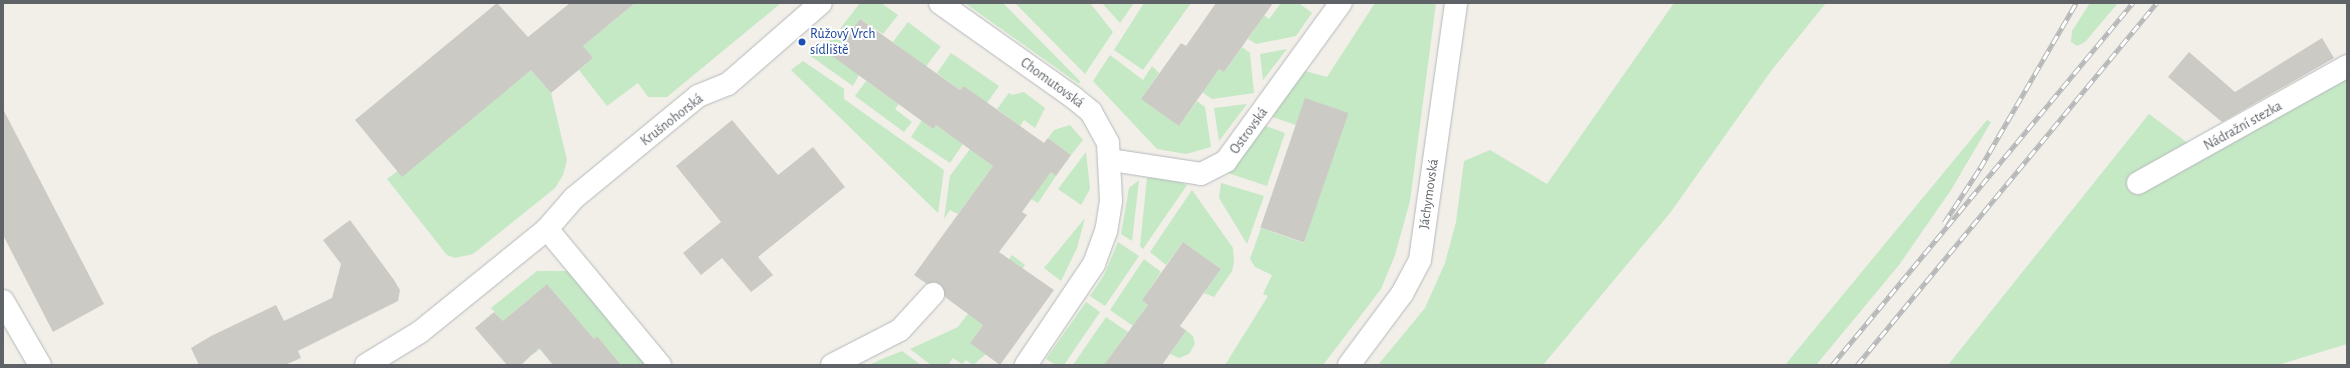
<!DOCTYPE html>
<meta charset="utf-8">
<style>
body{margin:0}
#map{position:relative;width:2350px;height:368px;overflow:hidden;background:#f1efe8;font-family:"Alegreya Sans",sans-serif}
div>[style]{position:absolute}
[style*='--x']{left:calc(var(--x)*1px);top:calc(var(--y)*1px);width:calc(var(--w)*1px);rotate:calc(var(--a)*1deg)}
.green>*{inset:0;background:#c5e8c5;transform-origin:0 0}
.building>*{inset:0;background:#cccac5;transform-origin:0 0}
.roads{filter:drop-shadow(0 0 1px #b5b8bc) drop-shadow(0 0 1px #b5b8bc)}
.minor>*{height:22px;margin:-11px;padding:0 11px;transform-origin:11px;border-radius:11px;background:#fff}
.rail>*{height:4.5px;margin-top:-2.25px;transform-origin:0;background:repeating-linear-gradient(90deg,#fff 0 9px,#b6b7b8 0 18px);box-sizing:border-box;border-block:1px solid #b6b7b8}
.dots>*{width:11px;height:11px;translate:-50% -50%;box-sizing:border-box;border:2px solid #fff;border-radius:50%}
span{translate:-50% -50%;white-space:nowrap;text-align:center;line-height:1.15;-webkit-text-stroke:4px #fff;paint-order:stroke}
.transit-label{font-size:14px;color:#164399}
.left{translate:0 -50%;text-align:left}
.street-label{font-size:14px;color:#5f6368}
.frame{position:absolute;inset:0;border:4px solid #5f6368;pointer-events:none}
</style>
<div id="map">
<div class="green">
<div style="clip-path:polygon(635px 3px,781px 3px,667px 97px,648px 97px,638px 83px,607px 106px,579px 70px,593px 58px,583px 46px)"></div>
<div style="clip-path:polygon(860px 3px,881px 3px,898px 15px,883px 34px,860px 19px,833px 56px,859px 75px,853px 86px,809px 55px,833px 38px)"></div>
<div style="clip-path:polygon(965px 3px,1003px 3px,1080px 81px,1079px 84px)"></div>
<div style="clip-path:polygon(1015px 3px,1090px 3px,1113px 32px,1085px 74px)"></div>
<div style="clip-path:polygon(1102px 3px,1134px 3px,1120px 23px)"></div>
<div style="clip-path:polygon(1144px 3px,1191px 3px,1143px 70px,1114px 50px)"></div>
<div style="clip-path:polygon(1281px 3px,1299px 3px,1312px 13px,1296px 36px,1256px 44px,1248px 39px,1264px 15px,1269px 19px)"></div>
<div style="clip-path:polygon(1375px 3px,1436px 3px,1410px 201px,1395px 255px,1381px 289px,1323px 365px,1225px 365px,1268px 296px,1263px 294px,1272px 275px,1255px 267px,1250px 259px,1261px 228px,1304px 243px,1296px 125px,1266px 115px,1305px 71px,1327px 77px)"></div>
<div style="clip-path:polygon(1674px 3px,1826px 3px,1771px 71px,1670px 213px,1543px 365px,1378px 365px,1425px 308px,1445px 263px,1456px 222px,1464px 161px,1490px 150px,1547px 184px)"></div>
<div style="clip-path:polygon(2090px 3px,2118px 3px,2085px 42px,2077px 46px,2071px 42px,2072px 31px)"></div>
<div style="left:908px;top:22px;width:41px;height:25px;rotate:37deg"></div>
<div style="clip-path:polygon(1242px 47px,1250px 53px,1254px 93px,1212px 99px,1202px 92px,1219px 69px,1224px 72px)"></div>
<div style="clip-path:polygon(1287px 49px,1263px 80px,1260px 54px)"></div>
<div style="clip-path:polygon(951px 53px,999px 86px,987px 103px,964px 86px,960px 90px,937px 73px)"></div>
<div style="clip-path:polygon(1110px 55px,1143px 80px,1152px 66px,1159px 73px,1142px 98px,1179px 126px,1197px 101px,1205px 107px,1211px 147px,1186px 154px,1157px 149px,1093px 81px)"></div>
<div style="clip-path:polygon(803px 61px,844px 89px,844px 99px,944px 170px,938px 213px,791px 70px)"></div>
<div style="clip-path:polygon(531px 70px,551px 93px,567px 160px,563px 175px,555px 188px,473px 254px,455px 258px,447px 255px,387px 179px)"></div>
<div style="clip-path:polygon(2347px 79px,2347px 344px,2278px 365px,1948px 365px,2149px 114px,2205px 156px)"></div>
<div style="clip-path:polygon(866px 81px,899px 104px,895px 109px,912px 122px,904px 132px,855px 96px)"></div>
<div style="clip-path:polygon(1024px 92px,1045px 108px,1035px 128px,1024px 120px,1020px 126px,997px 109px,1009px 93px,1012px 95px)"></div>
<div style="clip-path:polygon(1247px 104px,1219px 141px,1214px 108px)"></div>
<div style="clip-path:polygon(922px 120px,932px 129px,936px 125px,963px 144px,950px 163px,911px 137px)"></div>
<div style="clip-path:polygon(1987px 120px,1991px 122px,1951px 190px,1899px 265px,1816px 365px,1785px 365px)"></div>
<div style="clip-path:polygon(1260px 124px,1285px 133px,1267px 186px,1225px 172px)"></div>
<div style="clip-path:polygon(1070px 125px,1083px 140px,1071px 155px,1048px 138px,1054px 130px)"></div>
<div style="clip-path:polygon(970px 149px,993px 166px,958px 214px,950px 210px,944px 219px,950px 176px)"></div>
<div style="clip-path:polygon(1086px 152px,1090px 189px,1081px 205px,1058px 189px)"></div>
<div style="clip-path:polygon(1051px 172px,1056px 176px,1038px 203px,1031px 199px)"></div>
<div style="clip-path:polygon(1166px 177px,1187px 185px,1143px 249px,1140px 246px,1147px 178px)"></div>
<div style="clip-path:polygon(1139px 180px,1132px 241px,1121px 234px,1129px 188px)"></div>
<div style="clip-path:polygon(1221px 183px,1264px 196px,1247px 244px,1219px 198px)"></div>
<div style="clip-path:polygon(1192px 190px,1233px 248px,1234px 262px,1232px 271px,1214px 297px,1204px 293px,1221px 269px,1183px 242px,1166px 265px,1150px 252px)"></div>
<div style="clip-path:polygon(1085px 218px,1077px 248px,1061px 281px,1044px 268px)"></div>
<div style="clip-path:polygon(1118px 242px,1139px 256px,1105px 306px,1090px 296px,1104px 275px)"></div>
<div style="clip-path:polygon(1012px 255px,1025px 265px,970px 343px,986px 354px,973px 365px,966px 360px,962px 364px,953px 358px,948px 365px,931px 365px,910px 349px,958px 327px)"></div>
<div style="clip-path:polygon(1144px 259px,1161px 272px,1142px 300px,1148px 305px,1133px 326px,1110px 310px)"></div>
<div style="clip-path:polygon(537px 271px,568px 271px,648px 365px,621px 365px,597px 336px,594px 339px,547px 284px,511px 314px,540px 349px,532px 355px,491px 308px)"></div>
<div style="clip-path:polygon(1086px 302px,1100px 312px,1064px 365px,1056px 365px,1046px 359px)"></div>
<div style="clip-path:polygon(1106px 317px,1128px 332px,1108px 360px,1115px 365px,1073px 365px)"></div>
<div style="clip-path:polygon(1181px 326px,1193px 336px,1195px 344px,1189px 354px,1179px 358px,1170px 354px,1186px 331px)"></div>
<div style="clip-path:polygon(902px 351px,921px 365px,869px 365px,882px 359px)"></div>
</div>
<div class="building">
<div style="clip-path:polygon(497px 3px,528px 37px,570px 3px,635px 3px,583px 46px,593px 58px,551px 93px,531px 70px,402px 177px,355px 120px)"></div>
<div style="clip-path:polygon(1216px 3px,1273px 3px,1224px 72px,1219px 69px,1179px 126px,1141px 99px,1181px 43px,1186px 46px)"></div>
<div style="clip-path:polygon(860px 19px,960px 90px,964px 86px,1044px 143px,1048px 138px,1071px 155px,1056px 176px,1051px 172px,1022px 212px,1027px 215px,999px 252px,1054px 290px,1000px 365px,970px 343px,983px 325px,945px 297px,941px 285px,935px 282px,927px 284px,914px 275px,993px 166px,936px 125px,933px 129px,832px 56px)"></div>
<div style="clip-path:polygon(2322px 38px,2334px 58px,2222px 122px,2168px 77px,2189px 52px,2235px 92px)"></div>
<div style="left:1305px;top:98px;width:46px;height:137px;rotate:19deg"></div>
<div style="clip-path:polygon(3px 109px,104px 304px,53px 332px,3px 235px)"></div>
<div style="clip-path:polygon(732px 120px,778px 175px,813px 147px,845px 187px,758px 257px,773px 275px,751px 292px,722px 258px,701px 275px,683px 253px,721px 222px,676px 166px)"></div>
<div style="clip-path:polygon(350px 220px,394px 280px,400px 290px,398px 301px,298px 351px,301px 358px,285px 365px,199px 365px,191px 348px,211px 336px,276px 305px,284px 321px,332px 298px,341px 264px,323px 240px)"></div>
<div style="clip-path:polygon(1183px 242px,1221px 269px,1180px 326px,1186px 331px,1162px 365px,1104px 365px,1148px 305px,1142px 300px)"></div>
<div style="clip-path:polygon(547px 284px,594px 339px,597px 336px,621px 365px,553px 365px,539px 348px,521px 365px,507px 365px,475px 328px,494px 312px,503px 321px)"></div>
</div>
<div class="roads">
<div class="minor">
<div style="--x:940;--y:3;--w:164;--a:35.3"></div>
<div style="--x:1074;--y:98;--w:22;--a:39"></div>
<div style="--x:1091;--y:112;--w:35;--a:61"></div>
<div style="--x:1108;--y:143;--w:58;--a:87"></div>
<div style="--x:1111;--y:201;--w:30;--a:99"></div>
<div style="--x:1106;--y:231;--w:35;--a:110"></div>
<div style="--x:1094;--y:264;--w:122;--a:124"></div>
<div style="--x:1111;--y:160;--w:91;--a:8.8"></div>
<div style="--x:1201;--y:174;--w:28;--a:-27"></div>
<div style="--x:1226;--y:161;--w:195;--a:-54"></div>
<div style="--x:2138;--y:183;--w:240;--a:-29.2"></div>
<div style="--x:547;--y:229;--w:177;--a:50.3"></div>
<div style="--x:3;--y:301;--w:74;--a:60"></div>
<div style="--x:366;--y:365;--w:63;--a:-31.4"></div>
<div style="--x:420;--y:332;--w:164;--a:-39"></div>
<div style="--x:547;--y:229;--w:41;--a:-48.9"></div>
<div style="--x:574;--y:198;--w:161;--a:-39.4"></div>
<div style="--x:698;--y:96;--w:32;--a:-22"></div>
<div style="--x:728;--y:84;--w:123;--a:-41.1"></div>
<div style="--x:832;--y:365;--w:76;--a:-27.2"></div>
<div style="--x:900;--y:330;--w:49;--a:-47.5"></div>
<div style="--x:1349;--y:365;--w:89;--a:-53.3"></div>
<div style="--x:1402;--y:294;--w:38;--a:-62"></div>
<div style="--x:1420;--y:260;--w:260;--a:-82"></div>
</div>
</div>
<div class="rail">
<div style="--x:1944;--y:223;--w:66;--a:-56.8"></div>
<div style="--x:1980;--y:168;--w:191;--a:-59.8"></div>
<div style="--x:1832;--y:365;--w:471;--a:-50.3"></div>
<div style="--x:1857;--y:365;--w:470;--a:-50.4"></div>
</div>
<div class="dots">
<div style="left:802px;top:42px;background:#1a4fb4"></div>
</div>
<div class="transit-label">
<span class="left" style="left:810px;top:42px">Růžový Vrch<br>sídliště</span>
</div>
<div class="street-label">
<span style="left:1052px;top:83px;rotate:36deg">Chomutovská</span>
<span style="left:672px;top:120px;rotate:-38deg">Krušnohorská</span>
<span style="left:2243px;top:126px;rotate:-29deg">Nádražní stezka</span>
<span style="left:1249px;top:131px;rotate:-54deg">Ostrovská</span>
<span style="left:1429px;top:194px;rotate:-82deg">Jáchymovská</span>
</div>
<div class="frame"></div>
</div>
